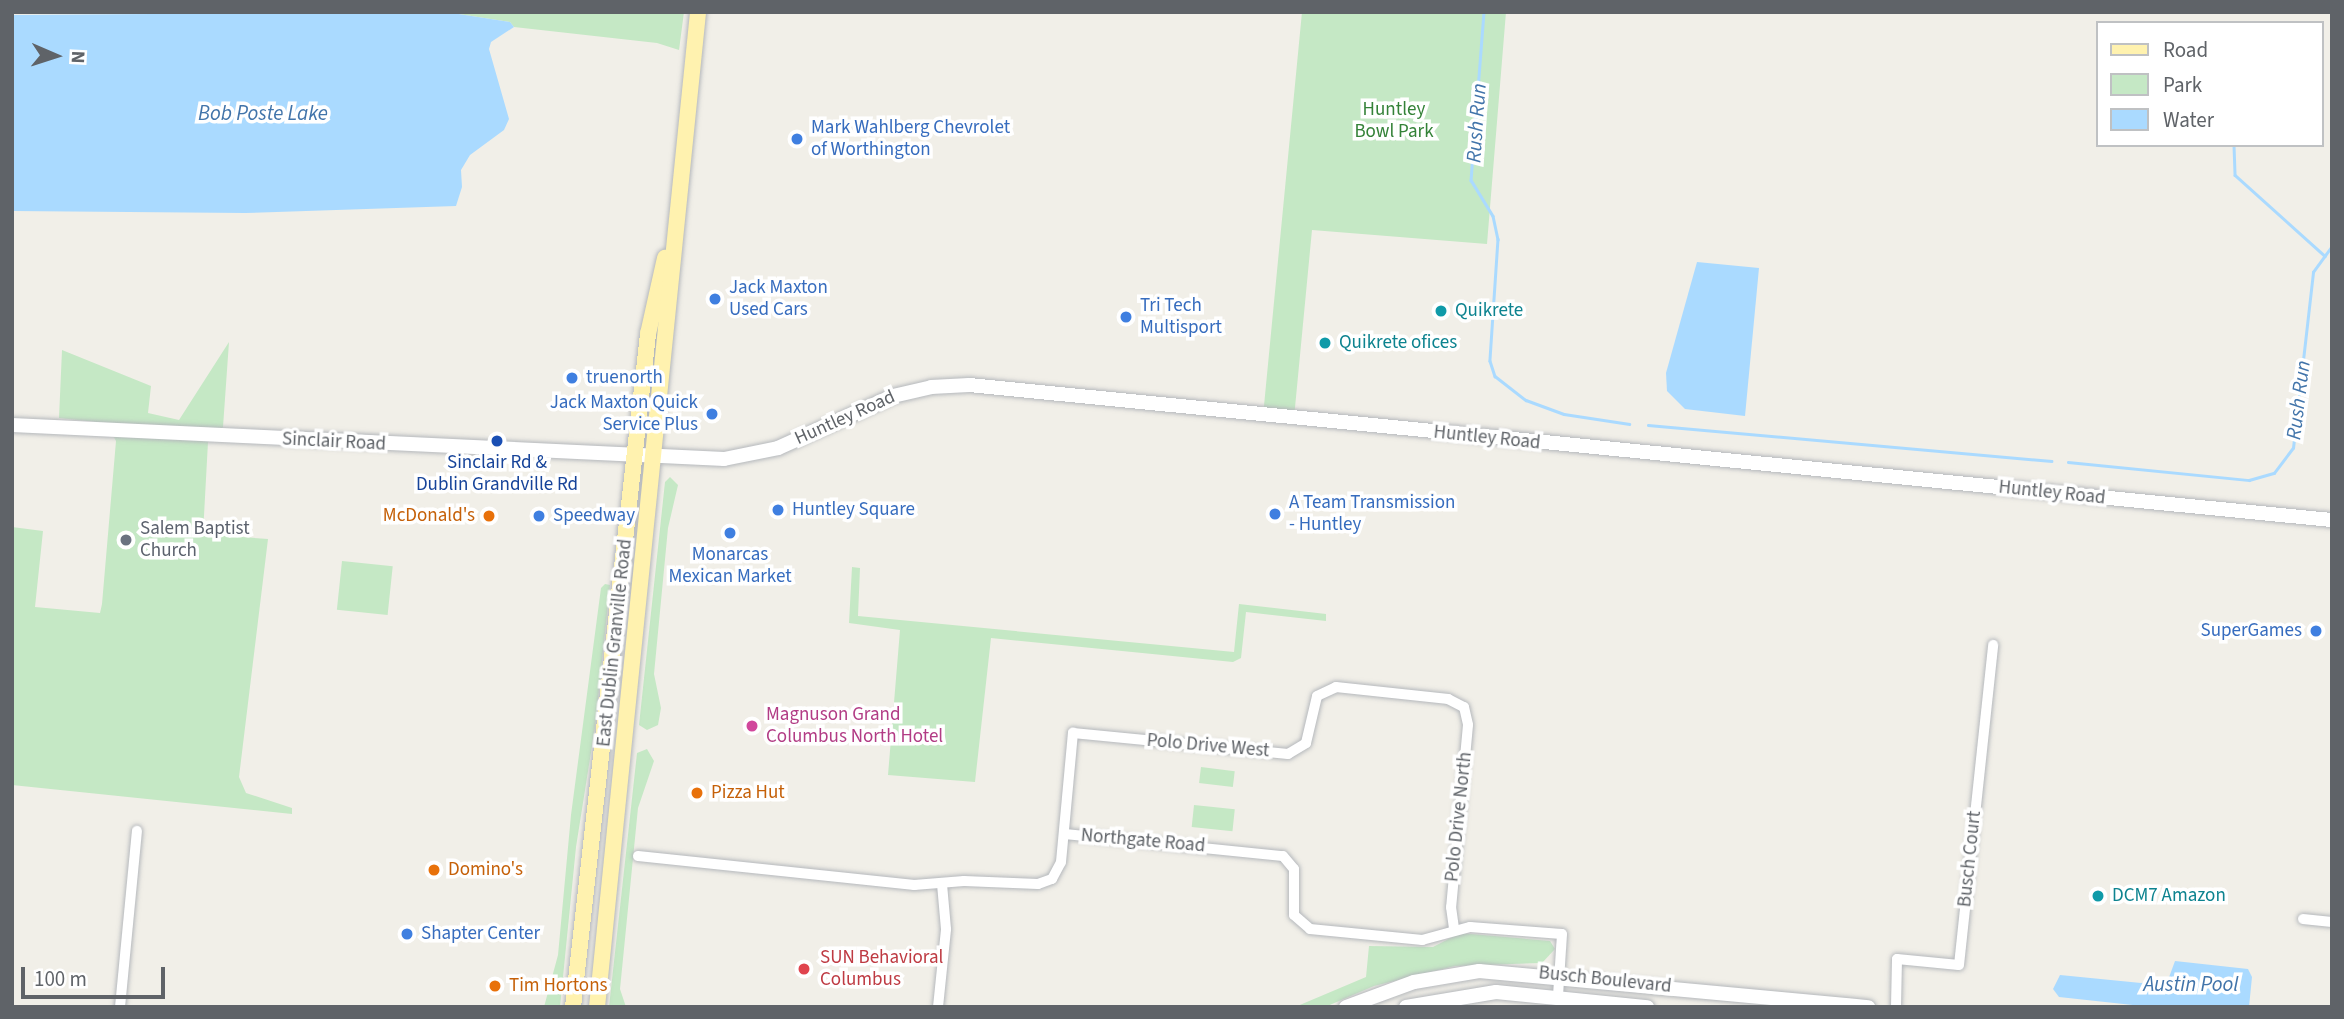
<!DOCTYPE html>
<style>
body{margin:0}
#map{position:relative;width:2344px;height:1019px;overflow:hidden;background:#f1efe8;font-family:"Source Sans 3",sans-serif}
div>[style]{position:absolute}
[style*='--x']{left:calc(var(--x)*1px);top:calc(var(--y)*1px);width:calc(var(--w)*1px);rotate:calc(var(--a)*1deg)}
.green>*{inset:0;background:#c5e8c5;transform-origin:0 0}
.water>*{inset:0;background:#aadaff}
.stream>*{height:2.5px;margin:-1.25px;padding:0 1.25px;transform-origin:1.25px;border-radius:1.25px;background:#aadaff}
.roads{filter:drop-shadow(0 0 2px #b5b8bc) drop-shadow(0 0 2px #b5b8bc)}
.minor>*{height:10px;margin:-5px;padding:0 5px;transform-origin:5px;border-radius:5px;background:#fff}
.secondary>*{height:14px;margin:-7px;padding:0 7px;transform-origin:7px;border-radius:7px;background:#fff}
.primary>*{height:16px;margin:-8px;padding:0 8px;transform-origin:8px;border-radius:8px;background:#fff2af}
.dots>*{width:19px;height:19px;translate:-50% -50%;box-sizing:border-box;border:4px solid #fff;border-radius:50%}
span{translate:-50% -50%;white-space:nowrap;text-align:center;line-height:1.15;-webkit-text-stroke:7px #fff;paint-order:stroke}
.park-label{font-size:19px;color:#348238}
.shop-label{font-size:19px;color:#366cbe}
.left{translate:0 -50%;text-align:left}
.right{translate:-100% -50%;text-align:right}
.culture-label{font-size:19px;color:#0d838f}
.street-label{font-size:19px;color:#5f6368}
.transit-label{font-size:19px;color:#164399}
.food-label{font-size:19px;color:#c56008}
.worship-label{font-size:19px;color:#5b616d}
.hotel-label{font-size:19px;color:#b23c85}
.health-label{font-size:19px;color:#be3a42}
.water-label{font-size:21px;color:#4174aa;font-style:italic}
.frame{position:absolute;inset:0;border:14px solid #5f6368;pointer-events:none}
.legend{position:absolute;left:2096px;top:21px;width:228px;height:126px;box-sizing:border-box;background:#fff;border:2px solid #bfc1c3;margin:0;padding:9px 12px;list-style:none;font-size:21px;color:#5f6368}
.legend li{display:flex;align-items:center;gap:14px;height:35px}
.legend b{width:35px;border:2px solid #bfc1c3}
.north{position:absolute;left:21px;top:21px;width:70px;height:70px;-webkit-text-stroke:5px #fff;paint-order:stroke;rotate:93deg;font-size:19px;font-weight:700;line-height:28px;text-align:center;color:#5f6368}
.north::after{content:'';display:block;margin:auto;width:24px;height:32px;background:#5f6368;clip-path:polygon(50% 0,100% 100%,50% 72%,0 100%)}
.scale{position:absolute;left:21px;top:967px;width:144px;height:32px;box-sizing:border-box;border:4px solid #5f6368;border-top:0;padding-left:9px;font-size:21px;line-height:24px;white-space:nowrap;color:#5f6368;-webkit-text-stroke:5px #fff;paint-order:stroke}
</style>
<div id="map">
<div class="green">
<div style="clip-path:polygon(446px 12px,684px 12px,679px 50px,657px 43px,514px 27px,510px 22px)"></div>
<div style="clip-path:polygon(1302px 12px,1506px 12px,1487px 244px,1312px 230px,1294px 418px,1263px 416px)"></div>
<div style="clip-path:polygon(229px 342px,223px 427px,208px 442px,203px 534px,268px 539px,239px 777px,246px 793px,292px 808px,292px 814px,12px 785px,12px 527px,43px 531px,35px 607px,100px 613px,102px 604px,116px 441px,106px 423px,59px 418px,62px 350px,151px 386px,148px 413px,179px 420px)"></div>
<div style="clip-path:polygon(670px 477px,678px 485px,668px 528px,654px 674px,661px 708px,658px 725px,647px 730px,639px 725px,665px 482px)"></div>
<div style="left:342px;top:561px;width:51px;height:49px;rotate:6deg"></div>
<div style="clip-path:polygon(852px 567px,860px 568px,858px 616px,1234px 652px,1239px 604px,1326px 614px,1326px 621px,1246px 612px,1241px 658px,1233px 662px,991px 638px,975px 782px,888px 775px,900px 630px,849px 623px)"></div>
<div style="clip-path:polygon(605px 584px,610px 585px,595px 727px,576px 847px,560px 1007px,544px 1007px,558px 955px,571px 815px,601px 588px)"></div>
<div style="clip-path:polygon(647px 749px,654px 761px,638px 808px,620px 989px,626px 1007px,609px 1007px,637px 753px)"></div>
<div style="left:1201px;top:767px;width:34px;height:16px;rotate:7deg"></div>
<div style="left:1194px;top:805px;width:41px;height:22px;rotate:6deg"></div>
<div style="clip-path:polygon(1460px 933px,1550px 941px,1555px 949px,1542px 963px,1455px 966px,1374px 986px,1325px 1007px,1295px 1007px,1366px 977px,1369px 946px,1433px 947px)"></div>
</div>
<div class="water">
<div style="clip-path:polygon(446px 12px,510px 22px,514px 27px,491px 42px,489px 49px,509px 119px,504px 130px,470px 155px,461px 170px,462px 187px,456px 206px,245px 213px,12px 211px,12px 15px)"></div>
<div style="clip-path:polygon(1697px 262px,1759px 268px,1745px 416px,1685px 409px,1667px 391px,1666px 373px)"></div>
<div style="clip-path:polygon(2175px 961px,2248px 969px,2252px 977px,2249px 1007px,2151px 1007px,2059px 997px,2053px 989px,2060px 975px,2141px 983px,2168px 980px)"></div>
</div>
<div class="stream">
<div style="--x:1484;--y:12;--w:169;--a:94.4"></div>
<div style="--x:1471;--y:180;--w:42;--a:58.6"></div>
<div style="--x:1493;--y:216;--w:24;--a:78"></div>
<div style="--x:1498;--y:239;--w:122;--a:93.8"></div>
<div style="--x:1490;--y:361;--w:16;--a:72"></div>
<div style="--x:1495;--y:376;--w:39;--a:38"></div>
<div style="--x:1526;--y:400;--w:40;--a:20.2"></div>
<div style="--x:1564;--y:414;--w:66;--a:8.7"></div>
<div style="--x:2234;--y:145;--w:30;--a:88"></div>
<div style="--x:2235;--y:175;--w:121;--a:42"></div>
<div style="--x:1648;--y:425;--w:405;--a:5.1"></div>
<div style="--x:2068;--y:462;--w:182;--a:5.7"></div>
<div style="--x:2249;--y:480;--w:26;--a:-16"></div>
<div style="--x:2274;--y:473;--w:31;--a:-53"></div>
<div style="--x:2293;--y:448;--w:177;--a:-83.5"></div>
<div style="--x:2313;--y:272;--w:32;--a:-54"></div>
</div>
<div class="roads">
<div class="minor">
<div style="--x:1065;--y:834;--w:219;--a:5.8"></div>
<div style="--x:1283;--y:856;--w:17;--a:50"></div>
<div style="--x:1294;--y:869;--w:46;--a:90"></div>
<div style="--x:1294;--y:915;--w:21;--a:41"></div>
<div style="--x:1310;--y:929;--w:113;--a:5.6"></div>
<div style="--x:1422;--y:940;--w:50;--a:-15.2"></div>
<div style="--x:1470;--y:927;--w:92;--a:4.4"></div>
<div style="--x:1562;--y:934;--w:62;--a:93.7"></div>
<div style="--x:638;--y:856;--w:278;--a:6"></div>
<div style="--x:914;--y:885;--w:50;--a:-4.6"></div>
<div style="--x:964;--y:881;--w:74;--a:2.3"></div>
<div style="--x:1038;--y:884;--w:15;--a:-20"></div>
<div style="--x:1052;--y:879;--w:19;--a:-62"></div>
<div style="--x:1061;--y:862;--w:130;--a:-84.7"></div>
<div style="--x:1073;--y:733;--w:216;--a:5.6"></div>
<div style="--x:1288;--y:754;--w:21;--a:-31"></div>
<div style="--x:1306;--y:743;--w:48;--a:-76.8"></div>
<div style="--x:1317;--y:696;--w:21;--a:-25"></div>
<div style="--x:1336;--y:687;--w:113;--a:6.1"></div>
<div style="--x:1448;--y:699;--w:18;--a:27"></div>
<div style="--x:1464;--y:707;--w:18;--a:77"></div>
<div style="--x:1468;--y:725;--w:183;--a:95.3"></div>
<div style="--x:1451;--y:907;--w:21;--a:82"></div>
<div style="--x:2303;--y:919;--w:29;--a:6"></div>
<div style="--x:120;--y:1007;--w:177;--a:-84.5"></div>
<div style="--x:938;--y:1007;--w:78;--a:-84.1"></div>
<div style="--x:946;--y:929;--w:45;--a:-95.1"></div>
<div style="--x:1896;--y:1007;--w:48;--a:-88.8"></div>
<div style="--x:1897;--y:959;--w:62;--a:5.5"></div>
<div style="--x:1959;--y:965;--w:322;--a:-83.9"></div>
</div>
<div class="secondary">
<div style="--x:12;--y:425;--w:713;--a:2.73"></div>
<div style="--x:724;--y:459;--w:55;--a:-11.5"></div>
<div style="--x:778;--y:448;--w:126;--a:-24.3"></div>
<div style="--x:893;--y:396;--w:39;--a:-13"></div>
<div style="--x:931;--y:387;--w:38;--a:-3"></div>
<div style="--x:969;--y:385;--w:1370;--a:5.66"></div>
<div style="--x:1346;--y:1007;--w:72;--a:-20.2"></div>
<div style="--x:1414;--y:982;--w:66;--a:-9.6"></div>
<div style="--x:1479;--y:971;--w:391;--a:5.3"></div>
<div style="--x:1406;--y:1007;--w:91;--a:-9.5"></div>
<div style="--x:1496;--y:992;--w:152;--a:5.7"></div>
</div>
<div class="primary">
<div style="--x:573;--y:1007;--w:677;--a:-83.64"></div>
<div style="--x:648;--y:334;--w:78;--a:-77.4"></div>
<div style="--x:597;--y:1007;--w:1000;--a:-84.2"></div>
</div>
</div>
<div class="dots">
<div style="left:797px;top:139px;background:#3f7fe0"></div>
<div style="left:715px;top:299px;background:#3f7fe0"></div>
<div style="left:1441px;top:311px;background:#0f9aa8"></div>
<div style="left:1126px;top:317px;background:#3f7fe0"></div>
<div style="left:1325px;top:343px;background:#0f9aa8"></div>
<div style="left:572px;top:378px;background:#3f7fe0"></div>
<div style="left:712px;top:414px;background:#3f7fe0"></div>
<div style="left:497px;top:441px;background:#1a4fb4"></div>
<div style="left:778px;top:510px;background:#3f7fe0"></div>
<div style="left:1275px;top:514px;background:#3f7fe0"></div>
<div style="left:489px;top:516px;background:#e8710a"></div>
<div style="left:539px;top:516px;background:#3f7fe0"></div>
<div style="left:730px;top:533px;background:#3f7fe0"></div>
<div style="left:126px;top:540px;background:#6b7280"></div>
<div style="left:2316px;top:631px;background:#3f7fe0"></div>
<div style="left:752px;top:726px;background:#d1479c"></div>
<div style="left:697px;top:793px;background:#e8710a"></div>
<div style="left:434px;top:870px;background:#e8710a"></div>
<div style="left:2098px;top:896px;background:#0f9aa8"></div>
<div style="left:407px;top:934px;background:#3f7fe0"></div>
<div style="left:804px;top:969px;background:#e0444e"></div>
<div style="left:495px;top:986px;background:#e8710a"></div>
</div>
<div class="park-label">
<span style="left:1394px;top:121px">Huntley<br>Bowl Park</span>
</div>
<div class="shop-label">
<span class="left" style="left:811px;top:139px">Mark Wahlberg Chevrolet<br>of Worthington</span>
<span class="left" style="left:729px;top:299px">Jack Maxton<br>Used Cars</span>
<span class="left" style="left:1140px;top:317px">Tri Tech<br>Multisport</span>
<span class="left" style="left:586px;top:378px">truenorth</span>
<span class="right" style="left:698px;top:414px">Jack Maxton Quick<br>Service Plus</span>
<span class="left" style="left:1289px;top:514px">A Team Transmission<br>- Huntley</span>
<span class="left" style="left:792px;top:510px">Huntley Square</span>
<span class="left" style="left:553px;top:516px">Speedway</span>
<span style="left:730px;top:566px">Monarcas<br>Mexican Market</span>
<span class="right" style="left:2302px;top:631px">SuperGames</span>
<span class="left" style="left:421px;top:934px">Shapter Center</span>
</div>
<div class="culture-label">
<span class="left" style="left:1455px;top:311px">Quikrete</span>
<span class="left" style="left:1339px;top:343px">Quikrete ofices</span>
<span class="left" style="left:2112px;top:896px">DCM7 Amazon</span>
</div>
<div class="street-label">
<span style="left:845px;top:418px;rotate:-24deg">Huntley Road</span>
<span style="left:1487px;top:438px;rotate:6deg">Huntley Road</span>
<span style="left:334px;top:442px;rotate:3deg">Sinclair Road</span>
<span style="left:2052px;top:493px;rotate:6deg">Huntley Road</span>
<span style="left:615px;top:643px;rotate:-84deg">East Dublin Granville Road</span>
<span style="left:1208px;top:746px;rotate:5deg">Polo Drive West</span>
<span style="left:1459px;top:817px;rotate:-84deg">Polo Drive North</span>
<span style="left:1143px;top:841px;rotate:5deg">Northgate Road</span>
<span style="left:1970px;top:859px;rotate:-84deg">Busch Court</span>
<span style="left:1605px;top:980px;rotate:6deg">Busch Boulevard</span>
</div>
<div class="transit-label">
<span style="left:497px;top:474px">Sinclair Rd &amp;<br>Dublin Grandville Rd</span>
</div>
<div class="food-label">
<span class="right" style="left:475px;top:516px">McDonald's</span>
<span class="left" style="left:711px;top:793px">Pizza Hut</span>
<span class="left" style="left:448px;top:870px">Domino's</span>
<span class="left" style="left:509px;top:986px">Tim Hortons</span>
</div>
<div class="worship-label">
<span class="left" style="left:140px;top:540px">Salem Baptist<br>Church</span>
</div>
<div class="hotel-label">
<span class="left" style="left:766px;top:726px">Magnuson Grand<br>Columbus North Hotel</span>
</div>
<div class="health-label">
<span class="left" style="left:820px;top:969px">SUN Behavioral<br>Columbus</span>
</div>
<div class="water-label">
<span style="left:263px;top:113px">Bob Poste Lake</span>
<span style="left:1476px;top:123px;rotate:-86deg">Rush Run</span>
<span style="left:2298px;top:400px;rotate:-83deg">Rush Run</span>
<span style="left:2191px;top:984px">Austin Pool</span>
</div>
<div class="frame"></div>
<ul class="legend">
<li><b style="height:9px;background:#fff2af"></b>Road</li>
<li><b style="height:19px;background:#c5e8c5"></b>Park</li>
<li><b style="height:19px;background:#aadaff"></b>Water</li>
</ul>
<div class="north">N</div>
<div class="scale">100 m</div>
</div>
